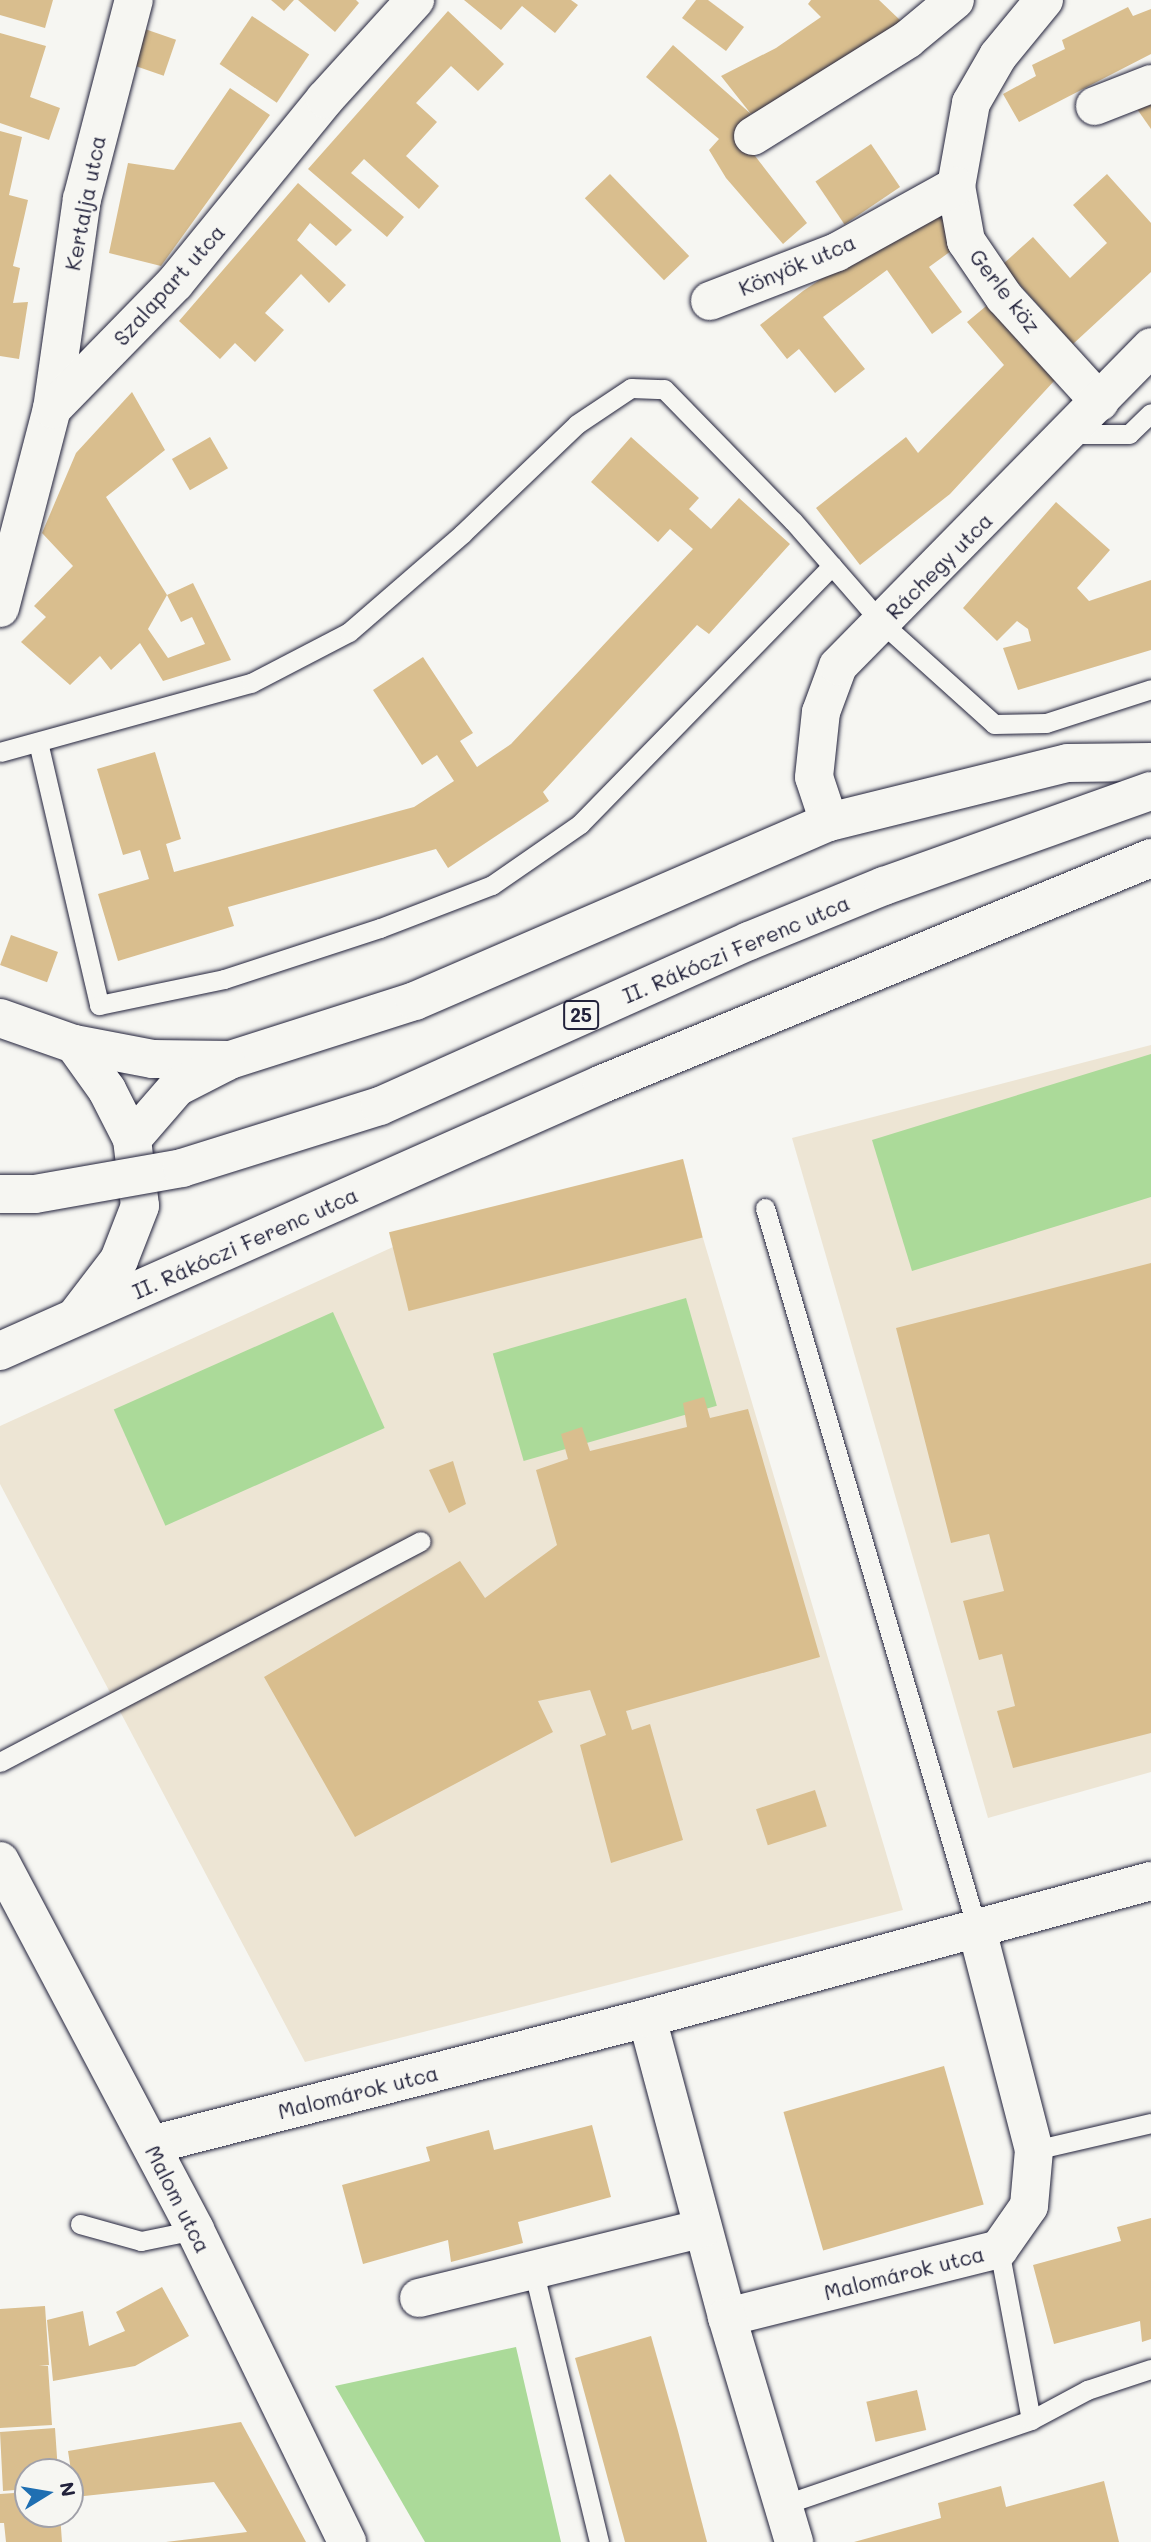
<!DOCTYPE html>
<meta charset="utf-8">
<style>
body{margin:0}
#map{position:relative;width:1151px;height:2542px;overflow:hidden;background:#f6f6f2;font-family:Mali,sans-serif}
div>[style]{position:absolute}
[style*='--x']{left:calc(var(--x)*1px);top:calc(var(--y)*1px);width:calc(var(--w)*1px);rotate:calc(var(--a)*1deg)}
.built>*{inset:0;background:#ede5d4}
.green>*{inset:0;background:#abda99;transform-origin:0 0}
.building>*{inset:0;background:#d9be8e;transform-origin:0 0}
.roads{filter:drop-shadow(0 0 2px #22223b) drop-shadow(0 0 2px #22223b)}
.lane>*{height:19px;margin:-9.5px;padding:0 9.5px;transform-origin:9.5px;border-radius:9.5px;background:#f6f6f2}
.street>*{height:38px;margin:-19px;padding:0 19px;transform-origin:19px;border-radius:19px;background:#f6f6f2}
.secondary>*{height:38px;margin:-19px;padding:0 19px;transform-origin:19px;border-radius:19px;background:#f6f6f2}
.bridges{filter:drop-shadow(0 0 2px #22223b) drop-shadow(0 0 2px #22223b)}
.primary-bridge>*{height:38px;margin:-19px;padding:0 19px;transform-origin:19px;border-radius:19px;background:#f6f6f2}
span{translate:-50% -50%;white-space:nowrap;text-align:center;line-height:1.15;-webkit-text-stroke:5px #f6f6f2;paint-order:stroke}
.shield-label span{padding:2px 5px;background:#f6f6f2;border:2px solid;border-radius:5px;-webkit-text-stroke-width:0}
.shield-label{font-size:19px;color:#22223b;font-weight:700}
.street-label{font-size:21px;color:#22223b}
.north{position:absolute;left:14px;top:2458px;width:70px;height:70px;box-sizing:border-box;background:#f6f6f2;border:2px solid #a1a1a9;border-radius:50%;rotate:79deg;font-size:19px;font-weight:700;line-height:28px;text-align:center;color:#22223b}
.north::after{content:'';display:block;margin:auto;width:24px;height:32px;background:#1f6fb2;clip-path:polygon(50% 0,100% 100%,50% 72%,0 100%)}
</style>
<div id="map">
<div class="built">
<div style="clip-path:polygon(1151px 1045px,1151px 1772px,988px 1818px,792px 1138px)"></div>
<div style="clip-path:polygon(683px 1159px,703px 1238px,903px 1910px,305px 2062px,0 1484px,0 1426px,393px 1247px)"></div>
</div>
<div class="green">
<div style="clip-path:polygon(1151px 1054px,1151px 1197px,912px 1271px,872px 1140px)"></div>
<div style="left:686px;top:1298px;width:112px;height:201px;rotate:74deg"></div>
<div style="left:333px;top:1312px;width:127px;height:240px;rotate:66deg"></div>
<div style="clip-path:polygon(516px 2347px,561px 2542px,425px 2542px,335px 2386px)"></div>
</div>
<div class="building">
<div style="clip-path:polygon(0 0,53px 0,45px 28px,0 15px)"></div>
<div style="clip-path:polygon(271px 0,294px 0,284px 11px)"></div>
<div style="clip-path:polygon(298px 0,356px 0,359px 3px,335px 32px)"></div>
<div style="clip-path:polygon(464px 0,571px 0,578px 5px,555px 33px,522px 6px,501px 30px)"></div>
<div style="clip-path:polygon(696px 0,708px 0,744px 27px,726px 51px,682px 18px)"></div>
<div style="clip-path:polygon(811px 0,879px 0,901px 21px,804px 90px,751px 114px,721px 76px,776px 48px,821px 17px,808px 4px)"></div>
<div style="clip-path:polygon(1128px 7px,1133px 16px,1151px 9px,1151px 54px,1019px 122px,1003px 94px,1036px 76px,1032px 65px,1065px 49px,1062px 40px)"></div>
<div style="clip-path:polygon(448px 11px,504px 64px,478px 91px,451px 66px,416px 103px,437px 122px,406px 156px,439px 186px,419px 209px,364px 159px,351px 173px,404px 217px,387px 237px,308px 169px)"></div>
<div style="left:252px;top:16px;width:69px;height:58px;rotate:34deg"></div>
<div style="left:142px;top:28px;width:36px;height:38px;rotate:19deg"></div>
<div style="clip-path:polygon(0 33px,46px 46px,30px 97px,60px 108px,49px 140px,0 123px)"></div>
<div style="clip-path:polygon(673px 45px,751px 114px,735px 130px,807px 223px,783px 244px,726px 178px,709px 150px,719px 139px,646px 77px)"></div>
<div style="clip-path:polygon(230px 88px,270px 115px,161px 266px,109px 253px,128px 163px,174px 170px)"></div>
<div style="clip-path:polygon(1151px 100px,1151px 129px,1137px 109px)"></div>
<div style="clip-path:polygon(0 131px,22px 137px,9px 195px,28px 200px,13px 266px,20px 268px,13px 303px,28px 302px,19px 359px,0 356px)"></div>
<div style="left:871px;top:144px;width:52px;height:67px;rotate:56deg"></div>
<div style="left:610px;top:174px;width:114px;height:35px;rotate:46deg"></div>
<div style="clip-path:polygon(1107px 174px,1151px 223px,1151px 272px,1073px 344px,1002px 265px,1033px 237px,1070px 278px,1107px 243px,1073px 205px)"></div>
<div style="clip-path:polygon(298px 183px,352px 230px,336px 246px,310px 223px,297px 240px,346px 285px,329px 303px,301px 274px,265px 313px,284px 330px,255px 362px,235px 343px,220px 359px,179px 321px)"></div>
<div style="clip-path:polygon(934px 204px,962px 243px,929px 267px,962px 312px,932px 334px,887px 270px,823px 317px,865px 369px,835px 393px,799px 349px,787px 359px,760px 325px,803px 291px)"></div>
<div style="clip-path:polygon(991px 302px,1055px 380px,950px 494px,860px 565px,816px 508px,906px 437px,918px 453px,1004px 365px,967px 322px)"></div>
<div style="clip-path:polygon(132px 392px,165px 450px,106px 497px,167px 595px,148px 629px,168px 658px,205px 644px,192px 617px,181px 622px,167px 595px,193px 583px,231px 660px,163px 681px,140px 643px,111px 670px,100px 656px,70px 685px,21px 642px,46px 617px,34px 606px,73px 566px,42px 533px,76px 453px)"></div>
<div style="left:210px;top:437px;width:36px;height:44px;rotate:60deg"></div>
<div style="clip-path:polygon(631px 437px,699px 498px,689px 509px,711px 529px,739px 498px,790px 544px,709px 634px,697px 625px,543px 792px,549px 801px,448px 868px,436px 849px,228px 907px,234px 926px,118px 961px,98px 894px,149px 879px,140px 850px,123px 855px,97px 769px,155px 752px,181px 839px,166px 844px,174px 872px,414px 807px,454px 781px,437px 755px,422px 765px,373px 690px,423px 657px,473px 733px,460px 741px,477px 767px,511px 744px,693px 549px,670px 529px,658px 542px,591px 482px)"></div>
<div style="clip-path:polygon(1056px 502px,1110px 550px,1077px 588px,1089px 601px,1151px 580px,1151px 650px,1018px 690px,1003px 648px,1031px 641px,1028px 629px,1017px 621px,997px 641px,963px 608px)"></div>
<div style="left:11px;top:935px;width:50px;height:32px;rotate:20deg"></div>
<div style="left:683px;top:1159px;width:81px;height:303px;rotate:76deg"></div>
<div style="clip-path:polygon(1151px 1263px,1151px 1733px,1013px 1768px,997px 1711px,1015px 1706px,1002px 1654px,979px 1660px,963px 1601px,1004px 1591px,989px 1534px,951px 1543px,896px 1328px)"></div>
<div style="clip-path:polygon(704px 1397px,710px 1418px,748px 1409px,820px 1657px,626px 1711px,632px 1730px,650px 1724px,683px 1840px,611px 1863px,580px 1745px,606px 1735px,590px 1690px,538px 1701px,553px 1732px,355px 1837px,264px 1677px,460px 1561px,485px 1598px,557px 1545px,536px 1470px,568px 1459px,561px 1434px,582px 1427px,590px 1451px,687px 1427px,683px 1403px)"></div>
<div style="clip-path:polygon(453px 1461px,466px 1504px,449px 1513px,429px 1470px)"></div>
<div style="left:815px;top:1790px;width:38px;height:62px;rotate:72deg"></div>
<div style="left:944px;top:2066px;width:144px;height:167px;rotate:74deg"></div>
<div style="clip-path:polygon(592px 2125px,611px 2197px,518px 2222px,523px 2243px,451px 2262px,448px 2240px,363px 2264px,342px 2185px,430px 2161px,426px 2147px,489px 2130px,494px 2150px)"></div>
<div style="clip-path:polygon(1151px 2218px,1151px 2339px,1142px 2342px,1140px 2321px,1054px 2344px,1033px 2265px,1121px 2241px,1117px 2227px)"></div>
<div style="clip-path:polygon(162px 2287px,189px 2336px,135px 2366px,53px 2381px,47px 2320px,83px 2311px,89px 2346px,125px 2331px,116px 2312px)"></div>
<div style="clip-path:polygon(45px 2306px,49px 2365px,39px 2366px,48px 2366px,52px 2425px,0 2428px,0 2309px)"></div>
<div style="clip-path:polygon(651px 2336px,678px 2431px,707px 2542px,625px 2542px,575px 2358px)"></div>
<div style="left:917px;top:2390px;width:41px;height:52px;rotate:77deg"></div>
<div style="clip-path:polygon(241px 2422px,306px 2542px,166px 2542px,247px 2532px,214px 2482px,75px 2497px,68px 2451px)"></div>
<div style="clip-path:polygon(55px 2428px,58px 2472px,28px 2472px,28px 2489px,3px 2491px,0 2432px)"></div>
<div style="clip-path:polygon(1104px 2481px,1119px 2542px,854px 2542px,941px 2518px,938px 2503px,1001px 2486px,1006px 2507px)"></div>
<div style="clip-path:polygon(28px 2492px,28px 2514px,60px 2514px,62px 2542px,6px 2542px,4px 2523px,0 2523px,0 2494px)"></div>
</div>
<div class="roads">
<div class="lane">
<div style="--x:1070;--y:434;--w:59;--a:0"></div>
<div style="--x:1129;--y:434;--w:30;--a:-44"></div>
<div style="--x:38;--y:742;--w:270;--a:76.9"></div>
<div style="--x:99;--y:1005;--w:128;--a:-11.7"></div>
<div style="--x:224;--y:979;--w:164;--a:-18.1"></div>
<div style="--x:380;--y:928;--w:120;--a:-21"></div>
<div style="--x:492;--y:885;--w:107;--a:-34.7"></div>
<div style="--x:580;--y:824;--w:361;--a:-45.7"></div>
<div style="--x:0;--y:752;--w:260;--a:-15.4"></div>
<div style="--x:251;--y:683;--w:110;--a:-27.5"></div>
<div style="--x:349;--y:632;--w:150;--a:-40.9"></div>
<div style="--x:462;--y:534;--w:159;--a:-43.7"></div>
<div style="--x:577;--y:424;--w:65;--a:-33.7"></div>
<div style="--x:631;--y:388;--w:33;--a:2"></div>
<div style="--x:664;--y:389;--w:185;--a:45.7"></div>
<div style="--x:793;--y:521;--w:135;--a:48.9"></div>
<div style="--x:882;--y:623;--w:151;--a:42"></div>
<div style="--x:994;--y:724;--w:52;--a:-1.1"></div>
<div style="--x:1046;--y:723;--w:110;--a:-17.9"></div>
<div style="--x:765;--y:1208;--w:752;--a:73.61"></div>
<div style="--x:0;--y:1762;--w:475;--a:-27.7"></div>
<div style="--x:1034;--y:2150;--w:120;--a:-13"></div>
<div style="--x:80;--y:2224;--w:63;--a:15.6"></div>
<div style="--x:141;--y:2241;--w:55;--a:-11.5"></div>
<div style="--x:534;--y:2273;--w:277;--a:76.4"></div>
<div style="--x:1031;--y:2420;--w:64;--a:-28.2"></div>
<div style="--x:1087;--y:2390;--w:67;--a:-18.2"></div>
<div style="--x:783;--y:2505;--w:262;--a:-18.9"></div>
<div style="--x:1031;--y:2420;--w:174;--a:-100.6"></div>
</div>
<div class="street">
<div style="--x:1044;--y:0;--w:72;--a:129.4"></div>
<div style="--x:998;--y:56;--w:54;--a:119.9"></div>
<div style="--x:971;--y:103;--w:84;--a:100.2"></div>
<div style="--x:956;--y:186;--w:56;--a:79.7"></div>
<div style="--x:966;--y:241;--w:68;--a:55.8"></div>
<div style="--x:1004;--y:297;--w:142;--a:47.6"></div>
<div style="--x:1095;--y:106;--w:60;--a:-21.4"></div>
<div style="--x:753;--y:136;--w:183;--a:-32"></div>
<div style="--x:908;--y:39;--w:61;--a:-39.7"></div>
<div style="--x:710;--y:301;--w:136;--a:-21.1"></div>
<div style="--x:837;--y:252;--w:136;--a:-29"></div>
<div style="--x:52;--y:409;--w:212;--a:-81.9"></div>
<div style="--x:82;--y:199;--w:206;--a:-75.4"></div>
<div style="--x:0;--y:608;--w:206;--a:-75.4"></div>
<div style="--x:52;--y:409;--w:176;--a:-45.7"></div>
<div style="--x:175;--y:283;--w:237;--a:-50.8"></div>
<div style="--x:325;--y:99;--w:134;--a:-47.7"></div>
<div style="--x:829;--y:822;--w:47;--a:-108.4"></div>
<div style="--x:814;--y:777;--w:65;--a:-83.9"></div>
<div style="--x:821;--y:712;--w:49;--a:-69.7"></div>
<div style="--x:838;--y:666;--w:447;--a:-45.5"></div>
<div style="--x:647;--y:2018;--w:310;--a:75"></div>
<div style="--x:727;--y:2317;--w:280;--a:-14"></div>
<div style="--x:999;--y:2249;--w:52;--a:-55.1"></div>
<div style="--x:1029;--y:2206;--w:56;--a:-84.9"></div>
<div style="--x:1034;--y:2150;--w:228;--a:-104.5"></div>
<div style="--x:151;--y:2145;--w:512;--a:-14.36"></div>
<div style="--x:647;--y:2018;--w:522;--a:-15.21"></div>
<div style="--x:419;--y:2298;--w:292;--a:-13.8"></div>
<div style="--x:727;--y:2317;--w:235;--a:73.4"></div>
</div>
<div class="secondary">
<div style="--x:0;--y:1018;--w:78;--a:19.4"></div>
<div style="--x:74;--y:1044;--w:80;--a:10.8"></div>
<div style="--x:153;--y:1059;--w:77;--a:0.7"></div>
<div style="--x:230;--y:1060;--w:194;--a:-17.7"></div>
<div style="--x:415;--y:1001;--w:451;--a:-23.4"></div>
<div style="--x:829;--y:822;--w:246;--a:-13.9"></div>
<div style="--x:1068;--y:763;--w:83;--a:-0.7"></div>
<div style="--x:74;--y:1044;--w:57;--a:54.3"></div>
<div style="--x:107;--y:1090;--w:55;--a:63"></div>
<div style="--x:132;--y:1139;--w:67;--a:83.2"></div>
<div style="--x:140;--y:1206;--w:58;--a:111.3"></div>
<div style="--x:119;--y:1260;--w:69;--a:127.4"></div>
<div style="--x:132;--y:1139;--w:69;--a:-49.1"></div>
<div style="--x:177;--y:1087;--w:55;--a:-27"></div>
<div style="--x:0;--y:1351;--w:659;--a:-23.92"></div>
<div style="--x:602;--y:1084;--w:594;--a:-22.37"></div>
<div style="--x:0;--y:1861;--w:417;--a:62.1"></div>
<div style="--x:195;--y:2230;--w:347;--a:64"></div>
</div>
</div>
<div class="bridges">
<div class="primary-bridge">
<div style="--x:0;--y:1194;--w:35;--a:0"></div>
<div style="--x:35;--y:1194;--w:149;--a:-10"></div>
<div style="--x:182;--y:1168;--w:207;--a:-17.4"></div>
<div style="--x:380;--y:1106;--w:404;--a:-24.1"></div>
<div style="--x:749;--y:941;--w:146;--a:-22.2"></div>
<div style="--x:884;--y:886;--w:283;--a:-19.6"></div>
</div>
</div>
<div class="shield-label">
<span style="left:581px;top:1015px">25</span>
</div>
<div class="street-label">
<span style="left:85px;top:203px;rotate:-79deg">Kertalja utca</span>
<span style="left:797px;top:265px;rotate:-23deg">Könyök utca</span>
<span style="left:169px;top:285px;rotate:-48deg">Szalapart utca</span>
<span style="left:1005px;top:291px;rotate:52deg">Gerle köz</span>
<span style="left:939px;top:566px;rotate:-45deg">Ráchegy utca</span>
<span style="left:736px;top:949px;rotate:-23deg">II. Rákóczi Ferenc utca</span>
<span style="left:245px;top:1243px;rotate:-24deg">II. Rákóczi Ferenc utca</span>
<span style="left:358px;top:2092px;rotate:-14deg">Malomárok utca</span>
<span style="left:178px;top:2199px;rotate:63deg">Malom utca</span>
<span style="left:904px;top:2273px;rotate:-14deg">Malomárok utca</span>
</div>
<div class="north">N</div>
</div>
